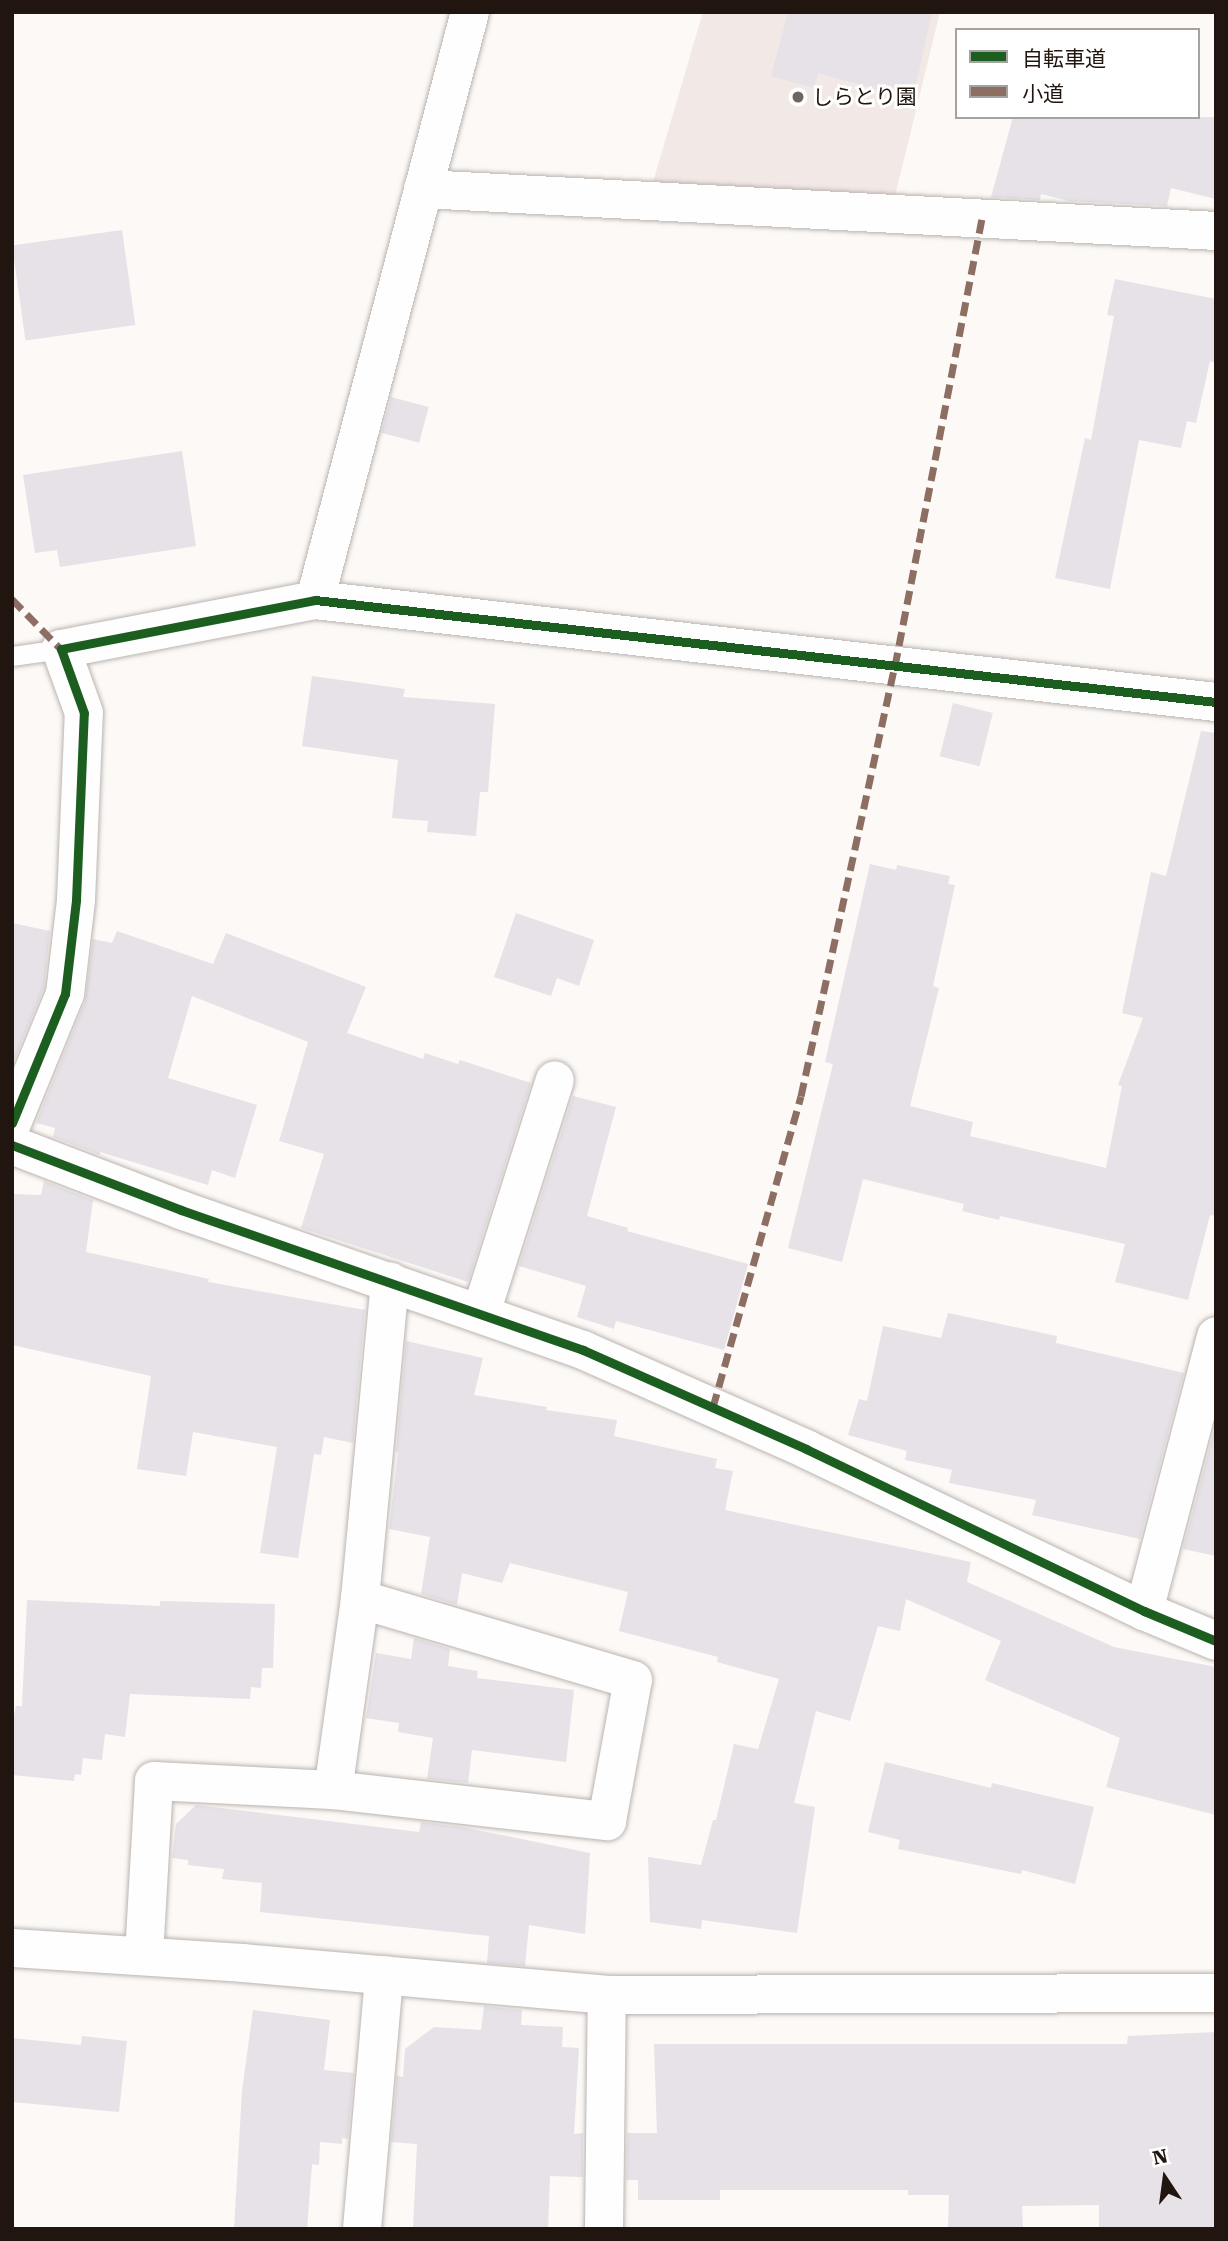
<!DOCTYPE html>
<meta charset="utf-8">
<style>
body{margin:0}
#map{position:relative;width:1228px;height:2241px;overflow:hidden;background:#fcf9f6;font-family:"Roboto Serif","Noto Sans JP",serif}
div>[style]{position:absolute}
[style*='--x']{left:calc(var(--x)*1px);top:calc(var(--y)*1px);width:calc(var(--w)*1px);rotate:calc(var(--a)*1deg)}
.education>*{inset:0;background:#f2e8e5}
.building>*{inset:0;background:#e6e2e7;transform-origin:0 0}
.roads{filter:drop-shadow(0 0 2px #bbb4b0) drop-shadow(0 0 2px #bbb4b0)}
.lane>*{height:19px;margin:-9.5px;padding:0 9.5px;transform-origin:9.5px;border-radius:9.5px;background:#fffefe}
.street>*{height:38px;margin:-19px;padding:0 19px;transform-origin:19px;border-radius:19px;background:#fffefe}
.quiet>*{height:7px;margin-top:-3.5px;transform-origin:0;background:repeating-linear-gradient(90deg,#8d6e63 0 14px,transparent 0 21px)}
.cycleway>*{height:9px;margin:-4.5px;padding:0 4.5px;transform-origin:4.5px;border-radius:4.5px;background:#1b5e20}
.dots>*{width:19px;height:19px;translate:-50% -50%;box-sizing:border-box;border:4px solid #fff;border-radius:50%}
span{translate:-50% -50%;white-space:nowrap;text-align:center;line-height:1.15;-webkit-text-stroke:6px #fff;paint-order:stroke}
.poi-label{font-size:21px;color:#21160f}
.left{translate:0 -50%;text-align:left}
.frame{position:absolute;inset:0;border:14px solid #21160f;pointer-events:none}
.legend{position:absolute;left:955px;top:28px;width:245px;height:91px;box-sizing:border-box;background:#fff;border:2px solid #a6a29f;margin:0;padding:9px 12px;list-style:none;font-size:21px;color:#21160f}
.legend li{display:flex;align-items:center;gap:14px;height:35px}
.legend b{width:35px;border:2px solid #a6a29f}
.north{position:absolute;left:1130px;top:2143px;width:70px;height:70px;-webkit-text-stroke:5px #fff;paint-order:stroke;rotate:347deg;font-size:19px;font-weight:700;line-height:28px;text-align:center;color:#21160f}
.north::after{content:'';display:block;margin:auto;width:24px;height:32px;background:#21160f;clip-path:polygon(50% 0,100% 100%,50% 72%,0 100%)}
</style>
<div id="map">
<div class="education">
<div style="clip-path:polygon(703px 12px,940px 12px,894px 200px,653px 182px)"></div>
</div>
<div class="building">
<div style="clip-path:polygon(788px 12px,932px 12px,916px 84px,911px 83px,910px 89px,896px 86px,894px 94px,818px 73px,814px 88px,771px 76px)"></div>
<div style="clip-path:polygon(1013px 117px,1216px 117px,1216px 199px,1171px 188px,1167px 206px,1069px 201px,1041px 194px,1040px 200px,991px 197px)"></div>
<div style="left:122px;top:230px;width:96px;height:111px;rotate:82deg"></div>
<div style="clip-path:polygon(1115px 279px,1216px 299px,1216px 363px,1210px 361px,1196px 423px,1187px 421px,1181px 448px,1139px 440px,1110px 589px,1055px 578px,1085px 438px,1091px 440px,1114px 316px,1107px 315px)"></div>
<div style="left:391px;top:397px;width:39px;height:37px;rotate:15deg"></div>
<div style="clip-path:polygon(182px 451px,196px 546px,60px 567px,57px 550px,35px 553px,23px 475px)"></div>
<div style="clip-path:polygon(312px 676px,405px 689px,403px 697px,495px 704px,488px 792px,480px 792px,476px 836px,427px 832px,428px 821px,392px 818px,398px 760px,302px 746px)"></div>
<div style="left:953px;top:703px;width:41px;height:55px;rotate:14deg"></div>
<div style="clip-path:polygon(1201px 731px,1216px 733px,1216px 1216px,1210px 1215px,1188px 1300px,1115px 1282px,1125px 1244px,1000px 1216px,999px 1220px,962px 1211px,964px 1204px,863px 1179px,842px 1262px,788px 1248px,833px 1064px,825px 1062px,870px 864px,896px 870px,897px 865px,950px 876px,948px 884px,955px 885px,933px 986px,939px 988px,910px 1106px,973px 1122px,970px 1136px,1106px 1168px,1122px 1086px,1118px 1085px,1143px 1018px,1122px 1013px,1151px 872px,1166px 876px)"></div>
<div style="clip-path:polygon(516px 913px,594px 940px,579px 986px,557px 978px,551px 996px,494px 977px)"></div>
<div style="clip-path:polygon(12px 923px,50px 931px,44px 988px,12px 1065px)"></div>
<div style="clip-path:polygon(117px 931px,213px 964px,226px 933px,366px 987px,347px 1033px,423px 1059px,425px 1053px,458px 1064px,460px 1060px,531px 1083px,468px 1282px,301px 1228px,324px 1154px,279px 1141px,308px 1042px,192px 996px,168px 1078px,257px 1105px,235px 1178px,212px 1170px,208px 1185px,100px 1152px,100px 1155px,53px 1137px,55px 1128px,36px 1123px,85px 1002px,93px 939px,112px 943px)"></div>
<div style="clip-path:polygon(573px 1096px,616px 1107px,587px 1216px,628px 1228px,627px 1231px,748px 1264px,724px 1350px,616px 1321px,614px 1329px,577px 1317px,586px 1286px,519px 1266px)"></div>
<div style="clip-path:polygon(44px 1181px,93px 1200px,86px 1252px,209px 1279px,208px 1282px,365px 1310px,353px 1443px,324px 1437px,321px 1455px,314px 1454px,298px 1558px,260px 1553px,277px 1447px,193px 1432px,186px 1476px,137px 1469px,151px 1376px,12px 1345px,12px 1194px,41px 1195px)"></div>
<div style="clip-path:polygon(948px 1313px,1057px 1336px,1056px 1343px,1184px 1373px,1140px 1539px,1032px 1515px,1036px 1500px,949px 1483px,952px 1470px,905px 1460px,907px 1451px,848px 1435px,859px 1399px,867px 1401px,883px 1326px,941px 1338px)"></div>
<div style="clip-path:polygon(406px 1341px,483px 1358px,474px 1395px,547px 1407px,546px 1410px,617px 1420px,614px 1436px,717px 1459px,715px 1468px,733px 1471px,725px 1510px,971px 1562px,967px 1582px,1114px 1647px,1216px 1667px,1216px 1815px,1106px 1787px,1120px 1738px,985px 1680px,1001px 1641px,906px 1599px,900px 1631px,878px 1626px,850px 1721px,816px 1711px,794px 1803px,815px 1807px,797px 1933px,702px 1920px,701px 1929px,650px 1922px,648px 1857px,701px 1865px,713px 1820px,716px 1820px,734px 1744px,758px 1749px,779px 1679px,717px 1662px,718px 1657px,619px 1631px,628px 1592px,510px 1563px,502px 1583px,462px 1573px,457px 1605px,421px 1594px,430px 1537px,389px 1529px,398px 1452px,396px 1452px)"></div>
<div style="clip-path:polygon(1216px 1423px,1216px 1556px,1183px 1549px)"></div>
<div style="clip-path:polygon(27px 1600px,160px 1606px,160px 1601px,275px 1604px,273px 1668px,262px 1668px,261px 1688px,251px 1687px,250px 1699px,130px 1694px,125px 1737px,105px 1734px,102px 1760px,83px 1758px,81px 1775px,75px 1774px,74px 1781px,12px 1775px,12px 1726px,16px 1706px,22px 1706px)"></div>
<div style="clip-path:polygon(414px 1638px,450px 1649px,448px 1666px,478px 1671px,477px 1678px,574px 1690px,566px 1762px,472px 1750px,468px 1783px,427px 1779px,433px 1738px,398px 1732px,399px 1723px,366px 1718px,376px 1653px,411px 1659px)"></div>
<div style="clip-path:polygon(885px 1762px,991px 1788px,992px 1783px,1094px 1807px,1075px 1884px,1022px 1870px,1021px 1874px,898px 1849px,900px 1840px,868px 1832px)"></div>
<div style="clip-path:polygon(196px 1805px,419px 1832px,421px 1822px,462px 1827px,590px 1853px,585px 1934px,529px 1925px,525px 1966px,487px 1963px,489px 1936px,260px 1912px,262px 1883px,222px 1879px,224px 1869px,188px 1865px,188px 1860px,172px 1858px,176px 1824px)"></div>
<div style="clip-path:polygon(484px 2006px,522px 2010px,521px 2025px,563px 2027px,562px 2047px,579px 2048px,574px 2134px,583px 2133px,583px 2177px,550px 2176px,548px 2229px,413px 2229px,417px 2144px,391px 2142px,397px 2076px,403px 2077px,405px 2049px,434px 2027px,481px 2030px)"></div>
<div style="clip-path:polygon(253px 2010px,330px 2020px,324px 2070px,354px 2073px,348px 2139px,342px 2138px,342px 2144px,320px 2142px,319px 2165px,312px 2164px,307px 2229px,234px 2229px,242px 2091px)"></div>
<div style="clip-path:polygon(1216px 2032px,1214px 2229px,1099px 2229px,1099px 2205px,1022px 2206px,1023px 2229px,948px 2229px,949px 2195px,908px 2195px,908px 2190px,720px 2190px,720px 2200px,638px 2200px,638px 2180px,626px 2180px,627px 2133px,657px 2133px,654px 2044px,1127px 2044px,1128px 2036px)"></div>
<div style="clip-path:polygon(82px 2036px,127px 2041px,119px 2112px,12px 2102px,12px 2038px,81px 2045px)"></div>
</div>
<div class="roads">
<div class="lane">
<div style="--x:12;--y:656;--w:49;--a:-8.1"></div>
</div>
<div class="street">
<div style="--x:423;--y:189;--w:794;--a:3.03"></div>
<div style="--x:315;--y:600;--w:608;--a:-75.23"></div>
<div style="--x:12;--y:1123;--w:139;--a:-67.7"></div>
<div style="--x:65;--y:994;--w:95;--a:-83.3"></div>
<div style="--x:76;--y:900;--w:187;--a:-87.6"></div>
<div style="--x:84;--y:713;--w:68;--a:-109.8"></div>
<div style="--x:61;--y:649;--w:259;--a:-10.9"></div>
<div style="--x:315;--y:600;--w:907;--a:6.46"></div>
<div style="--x:12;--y:1145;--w:181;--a:21"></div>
<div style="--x:181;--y:1210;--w:426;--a:19.2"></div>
<div style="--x:583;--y:1350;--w:244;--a:23.9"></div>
<div style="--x:806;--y:1449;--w:375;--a:25.6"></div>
<div style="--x:1144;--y:1611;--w:78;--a:22.6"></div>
<div style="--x:481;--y:1313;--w:244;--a:-72.4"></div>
<div style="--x:360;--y:1599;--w:193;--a:98"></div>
<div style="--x:333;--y:1790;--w:276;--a:6.5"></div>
<div style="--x:607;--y:1821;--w:143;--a:-79.6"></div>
<div style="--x:633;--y:1680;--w:285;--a:-163.5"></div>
<div style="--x:360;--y:1599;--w:319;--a:-84.6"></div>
<div style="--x:1144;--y:1611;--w:284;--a:-75.3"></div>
<div style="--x:12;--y:1948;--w:231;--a:3.7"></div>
<div style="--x:243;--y:1963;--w:365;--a:5"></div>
<div style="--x:607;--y:1995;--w:609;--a:-0.19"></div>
<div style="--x:144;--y:1956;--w:175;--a:-86.7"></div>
<div style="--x:154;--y:1781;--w:179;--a:2.9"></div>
<div style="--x:362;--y:2229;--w:255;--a:-85"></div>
<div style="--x:604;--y:2229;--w:234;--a:-89.3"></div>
</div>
</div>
<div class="quiet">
<div style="--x:12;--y:599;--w:70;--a:45.6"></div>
<div style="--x:713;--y:1407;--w:323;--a:-74.2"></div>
<div style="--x:801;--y:1096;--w:440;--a:-77.7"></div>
<div style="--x:895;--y:666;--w:455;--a:-79"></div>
</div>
<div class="cycleway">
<div style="--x:12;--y:1123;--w:139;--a:-67.7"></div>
<div style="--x:65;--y:994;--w:95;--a:-83.3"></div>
<div style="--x:76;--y:900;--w:187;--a:-87.6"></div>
<div style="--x:84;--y:713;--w:68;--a:-109.8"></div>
<div style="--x:61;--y:649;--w:259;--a:-10.9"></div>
<div style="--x:315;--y:600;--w:907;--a:6.46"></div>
<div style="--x:12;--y:1145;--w:181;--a:21"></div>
<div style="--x:181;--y:1210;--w:426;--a:19.2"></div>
<div style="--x:583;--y:1350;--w:244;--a:23.9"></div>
<div style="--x:806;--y:1449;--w:375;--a:25.6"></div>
<div style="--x:1144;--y:1611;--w:78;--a:22.6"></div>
</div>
<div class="dots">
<div style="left:798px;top:97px;background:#6e6560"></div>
</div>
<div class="poi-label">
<span class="left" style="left:812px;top:97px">しらとり園</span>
</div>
<div class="frame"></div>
<ul class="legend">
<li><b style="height:9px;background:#1b5e20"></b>自転車道</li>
<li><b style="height:9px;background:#8d6e63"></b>小道</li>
</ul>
<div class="north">N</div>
</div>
